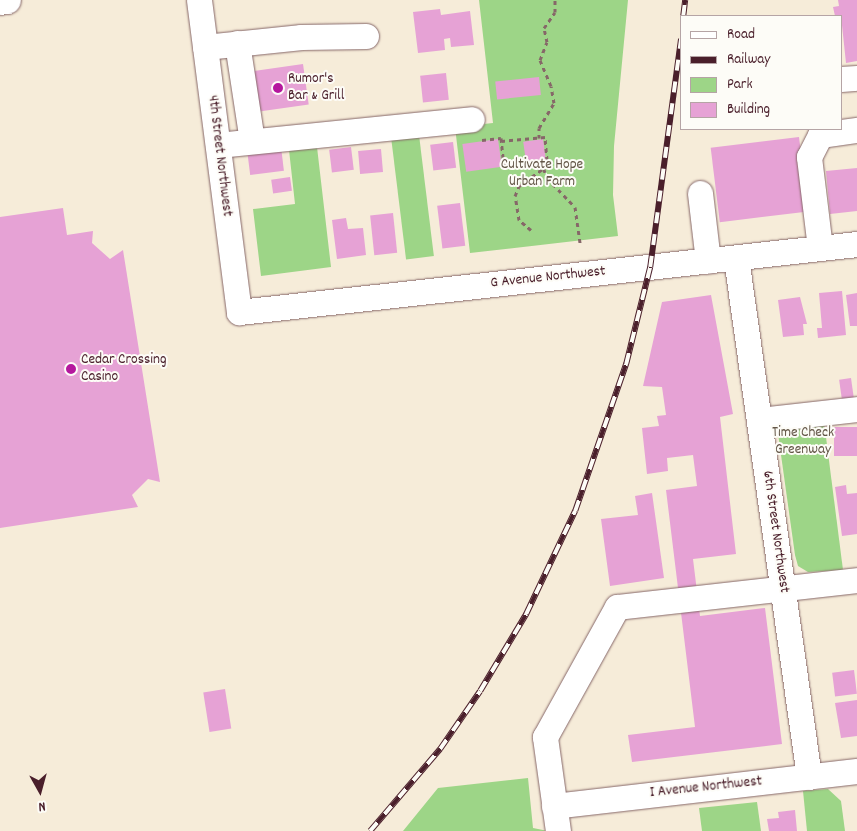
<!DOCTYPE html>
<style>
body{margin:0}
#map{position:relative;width:857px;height:831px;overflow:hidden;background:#f6ecd9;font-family:Dekko,sans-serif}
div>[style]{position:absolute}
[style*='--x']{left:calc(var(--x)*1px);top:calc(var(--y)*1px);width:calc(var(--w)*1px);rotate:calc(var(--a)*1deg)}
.green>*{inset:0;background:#9dd587;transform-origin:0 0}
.building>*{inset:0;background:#e6a2d5;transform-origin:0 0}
.path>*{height:3px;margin-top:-1.5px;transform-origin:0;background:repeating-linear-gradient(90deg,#866768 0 4px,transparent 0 8px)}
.roads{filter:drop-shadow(0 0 1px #866768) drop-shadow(0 0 1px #866768)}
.minor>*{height:25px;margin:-12.5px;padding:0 12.5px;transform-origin:12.5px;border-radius:12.5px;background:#fff}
.major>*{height:28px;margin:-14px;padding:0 14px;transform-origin:14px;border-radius:14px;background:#fff}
.rail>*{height:5.5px;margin-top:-2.75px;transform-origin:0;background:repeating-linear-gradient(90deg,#fdfcf7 0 11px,#4a1f2b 0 22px);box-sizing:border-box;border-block:1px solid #4a1f2b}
.dots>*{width:14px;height:14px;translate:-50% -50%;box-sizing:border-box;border:2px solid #fdfcf7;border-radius:50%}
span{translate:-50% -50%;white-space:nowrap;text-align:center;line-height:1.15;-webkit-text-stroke:4px #fdfcf7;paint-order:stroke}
.poi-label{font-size:15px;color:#4a1f2b}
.left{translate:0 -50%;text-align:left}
.street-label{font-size:15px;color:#4a1f2b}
.park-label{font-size:15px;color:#635647}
.legend{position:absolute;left:680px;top:15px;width:162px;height:115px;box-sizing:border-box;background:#fdfcf7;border:1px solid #b5a4a5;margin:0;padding:6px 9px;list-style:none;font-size:15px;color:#4a1f2b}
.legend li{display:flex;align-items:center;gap:10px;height:25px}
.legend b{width:25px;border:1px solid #b5a4a5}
.north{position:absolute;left:15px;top:766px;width:50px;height:50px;-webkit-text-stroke:4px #fdfcf7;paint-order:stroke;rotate:173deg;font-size:14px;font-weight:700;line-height:20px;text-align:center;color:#4a1f2b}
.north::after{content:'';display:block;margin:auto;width:18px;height:22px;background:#4a1f2b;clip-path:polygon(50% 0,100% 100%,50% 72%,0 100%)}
</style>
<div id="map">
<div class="green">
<div style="clip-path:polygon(479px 0,628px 0,614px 146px,613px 195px,618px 236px,470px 253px,455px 127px,493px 123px)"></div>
<div style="left:419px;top:135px;width:122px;height:28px;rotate:83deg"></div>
<div style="clip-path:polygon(317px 147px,331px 267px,261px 276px,253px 209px,295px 204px,289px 150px)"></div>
<div style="clip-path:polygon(822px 406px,843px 570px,808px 572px,798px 566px,795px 555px,775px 412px)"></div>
<div style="clip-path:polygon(528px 778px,533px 828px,548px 831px,403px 831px,438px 788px)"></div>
<div style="clip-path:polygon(828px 789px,841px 801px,845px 831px,807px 831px,803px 791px)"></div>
<div style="clip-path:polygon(757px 802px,761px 831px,702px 831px,699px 808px)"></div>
</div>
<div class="building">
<div style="clip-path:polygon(838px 0,857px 0,857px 61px,846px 63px,841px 16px,835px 16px,833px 7px,839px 6px)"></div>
<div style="clip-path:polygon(440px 9px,441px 15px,470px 11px,474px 45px,451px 47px,450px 38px,444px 39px,445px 50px,418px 53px,413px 12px)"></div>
<div style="left:303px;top:64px;width:41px;height:57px;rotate:82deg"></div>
<div style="left:446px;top:73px;width:27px;height:26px;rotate:84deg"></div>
<div style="left:539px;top:77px;width:18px;height:44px;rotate:84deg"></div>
<div style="left:799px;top:137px;width:75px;height:89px;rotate:83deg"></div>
<div style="left:498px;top:139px;width:28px;height:36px;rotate:82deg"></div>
<div style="left:543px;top:139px;width:21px;height:20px;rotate:82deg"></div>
<div style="left:453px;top:142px;width:26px;height:23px;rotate:83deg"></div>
<div style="left:281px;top:147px;width:24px;height:34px;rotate:83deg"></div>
<div style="left:351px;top:147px;width:23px;height:22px;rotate:83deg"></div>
<div style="left:381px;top:149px;width:23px;height:23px;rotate:85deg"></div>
<div style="clip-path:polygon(857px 168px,857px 211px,830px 214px,826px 171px)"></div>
<div style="left:290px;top:177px;width:14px;height:19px;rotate:82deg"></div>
<div style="left:460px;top:203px;width:43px;height:23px;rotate:83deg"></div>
<div style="clip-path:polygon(63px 208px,67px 235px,93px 231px,92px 243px,110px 259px,123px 250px,160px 482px,148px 479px,132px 495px,138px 507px,0 528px,0 217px)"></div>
<div style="left:393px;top:213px;width:40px;height:23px;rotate:84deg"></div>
<div style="clip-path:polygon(346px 218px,348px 229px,363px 228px,366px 255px,337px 259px,332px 220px)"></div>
<div style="clip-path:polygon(842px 291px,846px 335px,818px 338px,817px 328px,822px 328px,819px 293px)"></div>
<div style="clip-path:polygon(857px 293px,857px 326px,850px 326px,846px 295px)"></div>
<div style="clip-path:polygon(711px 295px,733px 414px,720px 417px,736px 554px,693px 559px,700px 616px,765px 608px,782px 744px,632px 762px,628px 735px,695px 727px,666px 490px,697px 486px,693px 455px,667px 458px,668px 471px,647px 474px,642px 428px,659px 426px,657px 416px,666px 415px,662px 387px,643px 386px,662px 302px)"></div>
<div style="clip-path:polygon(800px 297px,807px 324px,803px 324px,804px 335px,783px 337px,778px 300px)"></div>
<div style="left:851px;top:378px;width:22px;height:12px;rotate:82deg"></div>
<div style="left:857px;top:427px;width:29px;height:23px;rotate:90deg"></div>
<div style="clip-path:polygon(846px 485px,847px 494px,857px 493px,857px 534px,842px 536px,835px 487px)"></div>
<div style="clip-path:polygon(652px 493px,664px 578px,610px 586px,601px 519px,638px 515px,635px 496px)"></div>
<div style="left:854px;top:670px;width:24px;height:22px;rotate:83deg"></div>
<div style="left:225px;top:689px;width:40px;height:22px;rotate:81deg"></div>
<div style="clip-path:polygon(857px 700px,857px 736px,841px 738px,835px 703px)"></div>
<div style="clip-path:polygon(795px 810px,797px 831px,769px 831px,767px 819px,779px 818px,778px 812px)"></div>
</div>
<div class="path">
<div style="--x:539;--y:138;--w:10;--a:-90"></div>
<div style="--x:539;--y:128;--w:29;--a:-59"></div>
<div style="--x:554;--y:103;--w:17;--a:-100"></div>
<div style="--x:551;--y:86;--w:28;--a:-113"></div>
<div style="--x:540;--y:60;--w:19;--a:-69"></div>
<div style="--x:547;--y:42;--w:14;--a:-102"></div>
<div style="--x:544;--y:28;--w:19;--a:-55"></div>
<div style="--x:555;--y:12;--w:12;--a:-90"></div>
<div style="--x:482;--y:140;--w:19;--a:-6"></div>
<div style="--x:501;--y:138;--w:27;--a:84"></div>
<div style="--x:504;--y:165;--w:43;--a:-6.6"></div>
<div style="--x:547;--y:160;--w:23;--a:-95"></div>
<div style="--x:545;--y:137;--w:44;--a:174.8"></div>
<div style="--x:541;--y:161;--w:18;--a:71"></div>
<div style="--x:547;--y:178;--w:40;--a:46"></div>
<div style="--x:575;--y:207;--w:36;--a:82"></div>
<div style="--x:531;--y:230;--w:16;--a:-140"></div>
<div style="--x:519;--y:220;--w:24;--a:-99"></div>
<div style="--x:515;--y:196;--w:11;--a:-68"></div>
<div style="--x:519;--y:186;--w:29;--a:-36"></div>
</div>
<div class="roads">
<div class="minor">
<div style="--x:199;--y:0;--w:315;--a:82.7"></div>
<div style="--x:239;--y:312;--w:622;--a:-6.28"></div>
<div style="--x:237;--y:43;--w:99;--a:81.3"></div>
<div style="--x:205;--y:47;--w:97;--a:-5.9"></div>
<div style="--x:301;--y:37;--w:65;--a:-0.9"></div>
<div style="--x:841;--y:79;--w:16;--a:-4"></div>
<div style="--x:218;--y:145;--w:255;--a:-5.8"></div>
<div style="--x:700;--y:193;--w:68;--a:83.3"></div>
<div style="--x:820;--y:248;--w:92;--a:-96.9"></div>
<div style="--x:809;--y:157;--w:25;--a:-63"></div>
<div style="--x:820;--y:135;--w:37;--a:-8"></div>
<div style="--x:736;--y:258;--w:524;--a:81.99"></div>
<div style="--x:759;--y:420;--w:99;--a:-6.4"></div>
<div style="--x:554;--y:806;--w:305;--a:-6.6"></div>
<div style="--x:558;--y:831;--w:95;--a:-97.9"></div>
<div style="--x:545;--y:737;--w:149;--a:-61"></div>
<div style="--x:617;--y:607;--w:242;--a:-6.4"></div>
</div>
<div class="major">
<div style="--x:0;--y:1;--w:7;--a:-8"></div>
</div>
</div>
<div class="rail">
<div style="--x:683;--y:16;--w:16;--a:-83"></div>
<div style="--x:370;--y:831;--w:108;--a:-49.5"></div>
<div style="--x:440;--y:749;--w:70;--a:-55.4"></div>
<div style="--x:480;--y:691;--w:90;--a:-59.1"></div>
<div style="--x:526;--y:614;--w:114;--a:-64.6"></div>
<div style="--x:575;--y:511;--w:156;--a:-70.9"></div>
<div style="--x:626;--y:364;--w:100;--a:-76.1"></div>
<div style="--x:650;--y:267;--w:230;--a:-82.3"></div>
</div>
<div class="dots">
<div style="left:278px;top:88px;background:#b5179e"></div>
<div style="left:71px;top:369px;background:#b5179e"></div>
</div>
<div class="poi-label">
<span class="left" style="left:288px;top:88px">Rumor's<br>Bar &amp; Grill</span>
<span class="left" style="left:81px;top:369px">Cedar Crossing<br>Casino</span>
</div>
<div class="street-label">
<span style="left:219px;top:156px;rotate:83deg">4th Street Northwest</span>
<span style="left:548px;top:278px;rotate:-6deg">G Avenue Northwest</span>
<span style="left:775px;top:532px;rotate:82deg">6th Street Northwest</span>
<span style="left:706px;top:788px;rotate:-6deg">I Avenue Northwest</span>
</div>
<div class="park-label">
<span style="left:542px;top:174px">Cultivate Hope<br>Urban Farm</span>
<span style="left:803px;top:442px">Time Check<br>Greenway</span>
</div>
<ul class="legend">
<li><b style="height:6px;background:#fff"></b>Road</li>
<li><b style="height:6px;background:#4a1f2b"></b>Railway</li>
<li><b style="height:14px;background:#9dd587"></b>Park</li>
<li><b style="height:14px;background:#e6a2d5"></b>Building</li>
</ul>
<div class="north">N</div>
</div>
